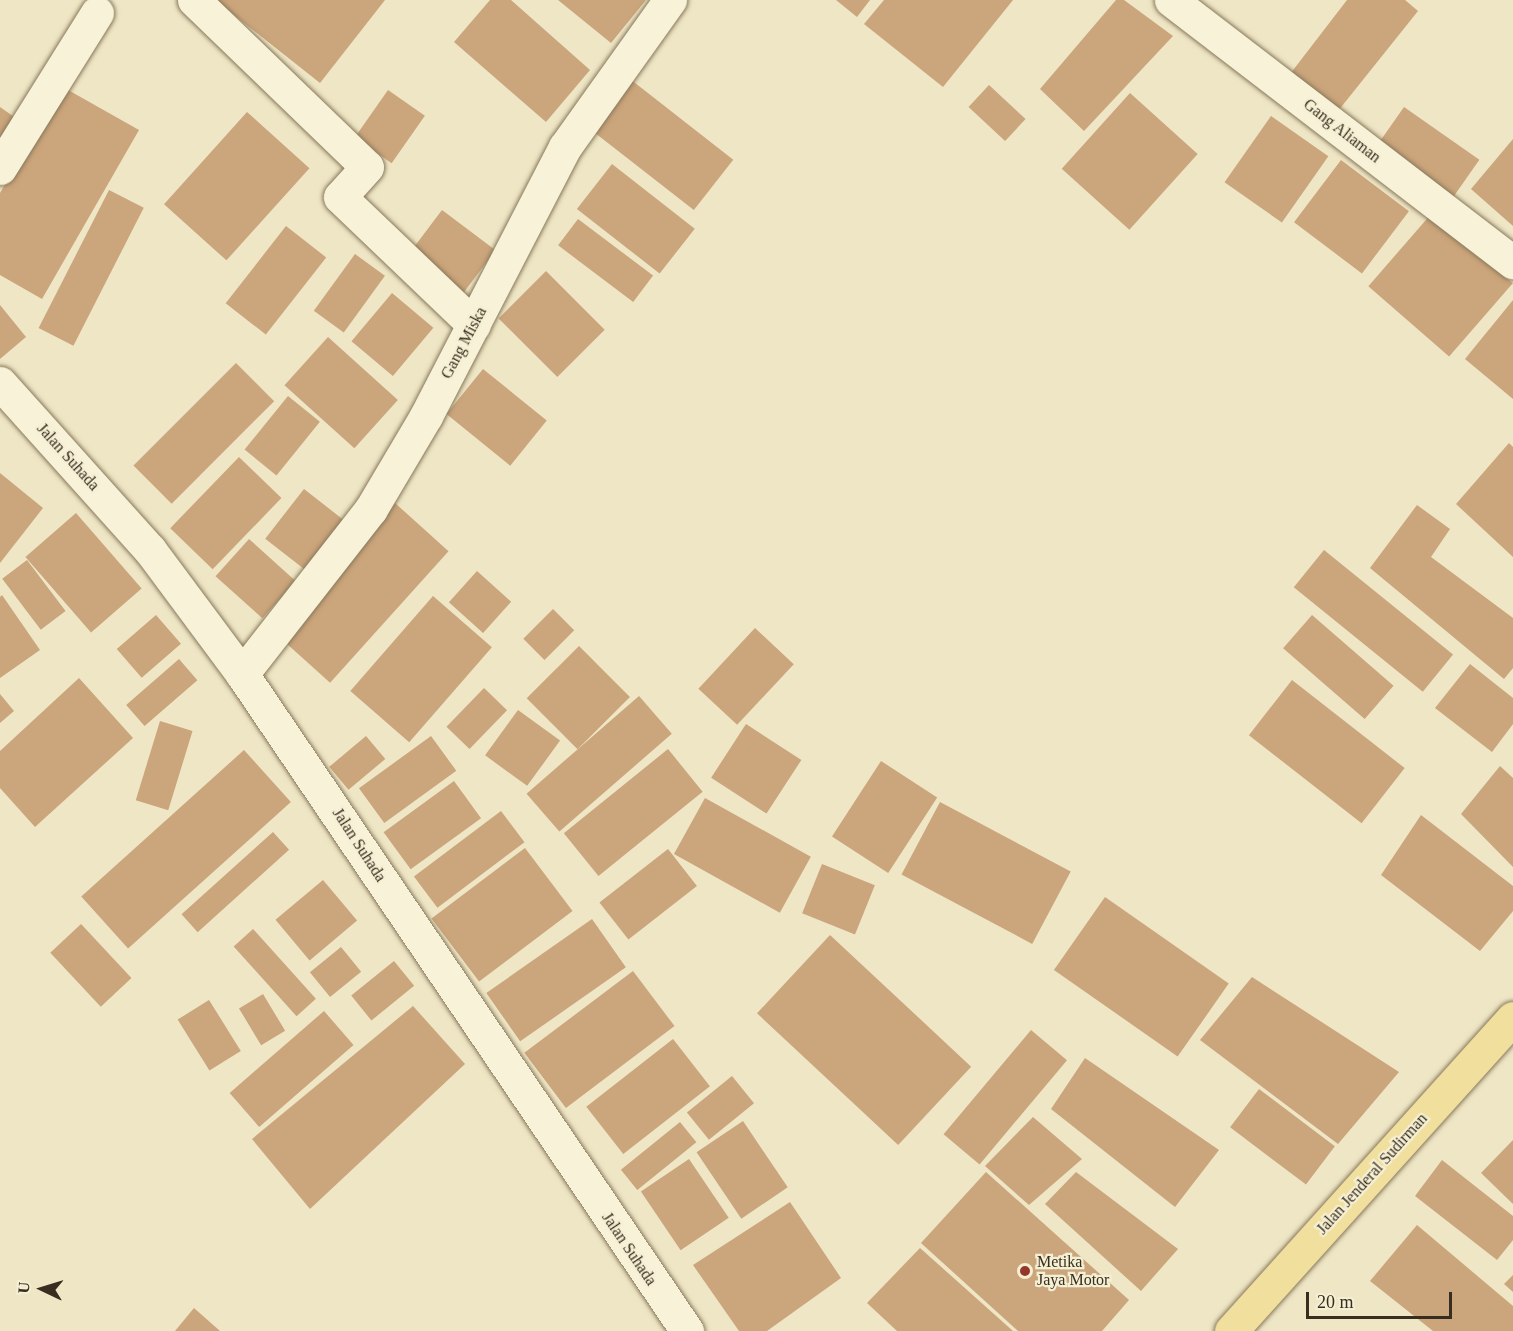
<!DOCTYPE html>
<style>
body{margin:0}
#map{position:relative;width:1513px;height:1331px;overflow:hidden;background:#eee6c5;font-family:Georgia,serif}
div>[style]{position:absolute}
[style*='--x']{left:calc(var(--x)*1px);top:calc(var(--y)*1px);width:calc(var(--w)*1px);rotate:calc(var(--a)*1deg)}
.building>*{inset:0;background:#cba57b;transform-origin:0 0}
.roads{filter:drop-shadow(0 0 2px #88785b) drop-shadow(0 0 2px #88785b)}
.minor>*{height:33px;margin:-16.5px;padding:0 16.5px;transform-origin:16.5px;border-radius:16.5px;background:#f8f2d8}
.major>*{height:33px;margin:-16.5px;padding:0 16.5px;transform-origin:16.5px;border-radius:16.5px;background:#f0df9d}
.dots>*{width:16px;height:16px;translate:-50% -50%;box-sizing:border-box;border:3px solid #f5efd4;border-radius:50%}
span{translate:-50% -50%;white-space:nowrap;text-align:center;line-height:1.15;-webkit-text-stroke:4.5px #f5efd4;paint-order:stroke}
.street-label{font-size:16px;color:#382e1f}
.poi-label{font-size:16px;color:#382e1f}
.left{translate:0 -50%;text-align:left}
.north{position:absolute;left:12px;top:1259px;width:60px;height:60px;-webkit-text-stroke:4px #f5efd4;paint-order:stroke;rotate:274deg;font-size:16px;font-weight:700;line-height:24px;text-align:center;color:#382e1f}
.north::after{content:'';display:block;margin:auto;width:21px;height:27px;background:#382e1f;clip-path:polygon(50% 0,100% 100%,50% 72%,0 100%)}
.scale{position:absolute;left:1306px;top:1292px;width:146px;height:27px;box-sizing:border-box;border:3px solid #382e1f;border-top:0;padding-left:8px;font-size:18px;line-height:21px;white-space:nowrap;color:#382e1f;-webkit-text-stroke:4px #f5efd4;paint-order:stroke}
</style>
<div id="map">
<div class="building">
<div style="clip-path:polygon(215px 0,385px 0,320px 83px)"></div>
<div style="clip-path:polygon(490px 0,511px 0,590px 70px,546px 122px,454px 42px)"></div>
<div style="clip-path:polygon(558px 0,646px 0,611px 43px)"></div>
<div style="clip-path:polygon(836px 0,870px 0,857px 17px)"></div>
<div style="clip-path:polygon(884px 0,1013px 0,943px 87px,864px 24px)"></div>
<div style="clip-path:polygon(1116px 0,1124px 0,1173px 36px,1084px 131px,1040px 89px)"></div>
<div style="clip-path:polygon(1347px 0,1405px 0,1418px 11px,1334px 116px,1287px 78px)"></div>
<div style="left:630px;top:79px;width:131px;height:64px;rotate:38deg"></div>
<div style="left:989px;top:85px;width:50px;height:30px;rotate:43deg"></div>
<div style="clip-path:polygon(61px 86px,139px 130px,42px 299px,0 275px,0 193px)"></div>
<div style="left:388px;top:90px;width:45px;height:58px;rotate:35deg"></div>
<div style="left:1130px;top:93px;width:91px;height:102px;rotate:42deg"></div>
<div style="clip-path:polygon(0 107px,20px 121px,0 148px)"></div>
<div style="left:1404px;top:107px;width:92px;height:47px;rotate:35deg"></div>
<div style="left:247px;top:112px;width:84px;height:124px;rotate:42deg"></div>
<div style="left:1271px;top:116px;width:70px;height:81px;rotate:35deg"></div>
<div style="clip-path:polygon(1513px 139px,1513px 226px,1471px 189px)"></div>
<div style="left:1341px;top:160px;width:85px;height:78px;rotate:37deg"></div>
<div style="left:612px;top:164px;width:105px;height:57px;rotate:38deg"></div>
<div style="left:109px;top:190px;width:39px;height:155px;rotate:27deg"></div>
<div style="left:442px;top:210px;width:67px;height:57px;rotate:37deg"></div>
<div style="left:1432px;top:213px;width:107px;height:97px;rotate:41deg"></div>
<div style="left:578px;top:219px;width:94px;height:33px;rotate:37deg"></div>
<div style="left:286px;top:226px;width:51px;height:98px;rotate:38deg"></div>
<div style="left:355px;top:254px;width:37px;height:70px;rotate:36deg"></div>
<div style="left:546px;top:271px;width:83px;height:67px;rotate:45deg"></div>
<div style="left:392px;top:293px;width:54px;height:63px;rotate:40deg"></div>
<div style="clip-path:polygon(1513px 300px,1513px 399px,1465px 359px)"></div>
<div style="clip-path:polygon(0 305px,26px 337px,0 359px)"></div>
<div style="left:328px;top:337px;width:94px;height:65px;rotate:42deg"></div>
<div style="left:236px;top:363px;width:54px;height:145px;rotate:45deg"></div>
<div style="left:483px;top:369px;width:82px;height:58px;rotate:39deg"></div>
<div style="left:288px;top:396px;width:41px;height:69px;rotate:39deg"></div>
<div style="clip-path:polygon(1509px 443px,1513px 447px,1513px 557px,1456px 504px)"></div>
<div style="left:239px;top:457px;width:59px;height:99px;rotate:44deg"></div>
<div style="clip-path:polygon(0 473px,43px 508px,0 563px)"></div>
<div style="left:304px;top:489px;width:51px;height:63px;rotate:38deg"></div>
<div style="left:395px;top:503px;width:72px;height:177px;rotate:42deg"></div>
<div style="clip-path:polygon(1417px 505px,1450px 529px,1431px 557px,1513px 618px,1513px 668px,1504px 679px,1370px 568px)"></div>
<div style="left:76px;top:513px;width:100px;height:67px;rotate:49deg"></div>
<div style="left:249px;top:539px;width:63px;height:50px;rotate:42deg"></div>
<div style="left:1324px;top:550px;width:166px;height:48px;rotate:39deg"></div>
<div style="left:27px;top:560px;width:64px;height:31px;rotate:53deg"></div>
<div style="left:477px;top:571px;width:46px;height:42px;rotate:42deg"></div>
<div style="clip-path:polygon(2px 595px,40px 650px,0 678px,0 597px)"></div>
<div style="left:433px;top:596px;width:78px;height:126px;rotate:41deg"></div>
<div style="left:553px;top:609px;width:30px;height:42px;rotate:45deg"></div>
<div style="left:156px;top:615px;width:38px;height:52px;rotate:49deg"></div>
<div style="left:1312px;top:615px;width:108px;height:44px;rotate:41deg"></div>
<div style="left:755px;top:628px;width:53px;height:83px;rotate:43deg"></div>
<div style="left:579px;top:646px;width:72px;height:74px;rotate:45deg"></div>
<div style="left:179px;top:659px;width:28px;height:70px;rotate:49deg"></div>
<div style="clip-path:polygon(1470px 664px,1513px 698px,1513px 724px,1492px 752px,1435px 708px)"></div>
<div style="clip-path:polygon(79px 678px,133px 738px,35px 827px,0 788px,0 751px)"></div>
<div style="left:1292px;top:680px;width:143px;height:70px;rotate:38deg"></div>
<div style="left:484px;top:688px;width:32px;height:54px;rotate:44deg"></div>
<div style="clip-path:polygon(0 694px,14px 711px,0 723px)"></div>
<div style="left:639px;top:696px;width:50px;height:149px;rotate:49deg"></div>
<div style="left:518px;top:710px;width:52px;height:56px;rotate:36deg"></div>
<div style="left:160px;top:721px;width:34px;height:83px;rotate:17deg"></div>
<div style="left:746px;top:724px;width:66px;height:64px;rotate:33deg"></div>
<div style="left:366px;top:736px;width:30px;height:48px;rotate:50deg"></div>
<div style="left:431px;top:736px;width:43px;height:89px;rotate:54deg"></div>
<div style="left:668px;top:749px;width:55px;height:134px;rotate:51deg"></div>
<div style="left:244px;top:750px;width:70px;height:219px;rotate:48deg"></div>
<div style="left:881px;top:761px;width:67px;height:90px;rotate:33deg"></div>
<div style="clip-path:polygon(1500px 766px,1513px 778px,1513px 867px,1461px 814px)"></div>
<div style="left:454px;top:781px;width:46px;height:87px;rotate:54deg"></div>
<div style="left:705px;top:798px;width:121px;height:64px;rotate:29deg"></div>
<div style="left:940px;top:802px;width:148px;height:82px;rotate:28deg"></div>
<div style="left:501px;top:811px;width:39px;height:109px;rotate:53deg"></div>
<div style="clip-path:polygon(1421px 815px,1513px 886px,1513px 911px,1480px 951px,1381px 875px)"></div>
<div style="left:273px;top:832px;width:24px;height:123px;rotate:48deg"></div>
<div style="left:525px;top:848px;width:79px;height:117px;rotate:53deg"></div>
<div style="left:668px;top:849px;width:47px;height:87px;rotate:52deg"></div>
<div style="left:822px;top:864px;width:57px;height:53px;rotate:22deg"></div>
<div style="left:323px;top:880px;width:53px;height:62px;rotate:50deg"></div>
<div style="left:1105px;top:897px;width:151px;height:89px;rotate:35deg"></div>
<div style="left:592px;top:919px;width:59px;height:129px;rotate:55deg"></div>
<div style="left:81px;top:924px;width:74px;height:42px;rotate:47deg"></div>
<div style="left:253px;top:929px;width:94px;height:26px;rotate:48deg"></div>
<div style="left:830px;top:935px;width:193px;height:107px;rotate:43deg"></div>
<div style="left:341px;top:947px;width:32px;height:40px;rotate:51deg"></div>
<div style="left:394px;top:961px;width:32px;height:55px;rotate:51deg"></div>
<div style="left:633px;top:971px;width:69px;height:136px;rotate:53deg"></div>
<div style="clip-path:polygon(1252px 977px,1399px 1072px,1338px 1144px,1200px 1040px)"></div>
<div style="left:263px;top:994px;width:43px;height:28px;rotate:59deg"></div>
<div style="left:209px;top:1000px;width:60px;height:37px;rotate:58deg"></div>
<div style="clip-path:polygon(413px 1006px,465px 1064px,310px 1209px,252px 1139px)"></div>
<div style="left:324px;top:1011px;width:45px;height:125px;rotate:49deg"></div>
<div style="left:1031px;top:1030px;width:47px;height:136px;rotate:40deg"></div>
<div style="left:673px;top:1039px;width:60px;height:110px;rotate:52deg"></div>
<div style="clip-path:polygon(1085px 1058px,1219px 1150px,1175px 1207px,1051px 1109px)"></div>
<div style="left:732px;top:1076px;width:35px;height:58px;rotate:51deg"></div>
<div style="left:1259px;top:1089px;width:95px;height:48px;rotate:37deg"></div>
<div style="clip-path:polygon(1033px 1117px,1082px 1159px,1029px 1205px,985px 1166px)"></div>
<div style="left:743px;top:1121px;width:80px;height:56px;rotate:56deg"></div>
<div style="left:680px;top:1122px;width:26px;height:76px;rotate:51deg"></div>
<div style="clip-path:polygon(1513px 1140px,1513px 1204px,1481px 1173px)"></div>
<div style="left:689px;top:1159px;width:71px;height:58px;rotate:56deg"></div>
<div style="clip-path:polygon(1442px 1160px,1513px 1216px,1513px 1240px,1497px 1260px,1415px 1196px)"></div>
<div style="clip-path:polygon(986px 1172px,1129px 1300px,1102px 1331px,1018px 1331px,921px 1243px)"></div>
<div style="clip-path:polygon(1076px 1172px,1178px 1249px,1141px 1291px,1045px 1204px)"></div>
<div style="clip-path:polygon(790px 1202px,841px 1278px,767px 1331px,739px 1331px,693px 1265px)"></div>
<div style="clip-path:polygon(1417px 1225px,1513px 1306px,1513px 1331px,1433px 1331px,1370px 1281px)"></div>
<div style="clip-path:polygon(920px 1248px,1013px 1331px,897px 1331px,867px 1303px)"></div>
<div style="clip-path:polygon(1513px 1275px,1513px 1292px,1504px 1284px)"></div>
<div style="clip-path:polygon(194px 1308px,220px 1331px,175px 1331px)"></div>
</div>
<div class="roads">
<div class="minor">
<div style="--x:194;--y:0;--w:240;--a:44"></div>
<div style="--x:367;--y:167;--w:40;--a:132"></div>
<div style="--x:340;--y:197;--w:185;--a:43.7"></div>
<div style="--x:1171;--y:0;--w:431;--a:37.5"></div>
<div style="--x:0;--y:168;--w:183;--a:-58"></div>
<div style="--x:0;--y:383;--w:224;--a:48.1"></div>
<div style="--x:150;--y:550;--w:154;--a:53.4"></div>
<div style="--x:242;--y:674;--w:794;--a:55.89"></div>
<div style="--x:242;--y:674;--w:209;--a:-52"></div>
<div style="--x:371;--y:509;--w:108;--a:-59.4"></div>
<div style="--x:426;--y:416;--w:303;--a:-62.7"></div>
<div style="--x:565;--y:147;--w:181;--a:-54.5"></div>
</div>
<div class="major">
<div style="--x:1231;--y:1331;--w:421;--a:-48"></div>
</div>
</div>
<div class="dots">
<div style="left:1025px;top:1271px;background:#96372c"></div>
</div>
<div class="street-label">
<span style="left:1342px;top:131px;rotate:38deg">Gang Aliaman</span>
<span style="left:464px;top:343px;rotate:-62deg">Gang Miska</span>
<span style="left:68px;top:457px;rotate:48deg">Jalan Suhada</span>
<span style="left:359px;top:845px;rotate:57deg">Jalan Suhada</span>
<span style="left:1372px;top:1174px;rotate:-48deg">Jalan Jenderal Sudirman</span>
<span style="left:629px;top:1249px;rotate:56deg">Jalan Suhada</span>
</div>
<div class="poi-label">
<span class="left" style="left:1037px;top:1271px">Metika<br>Jaya Motor</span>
</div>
<div class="north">U</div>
<div class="scale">20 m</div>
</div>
